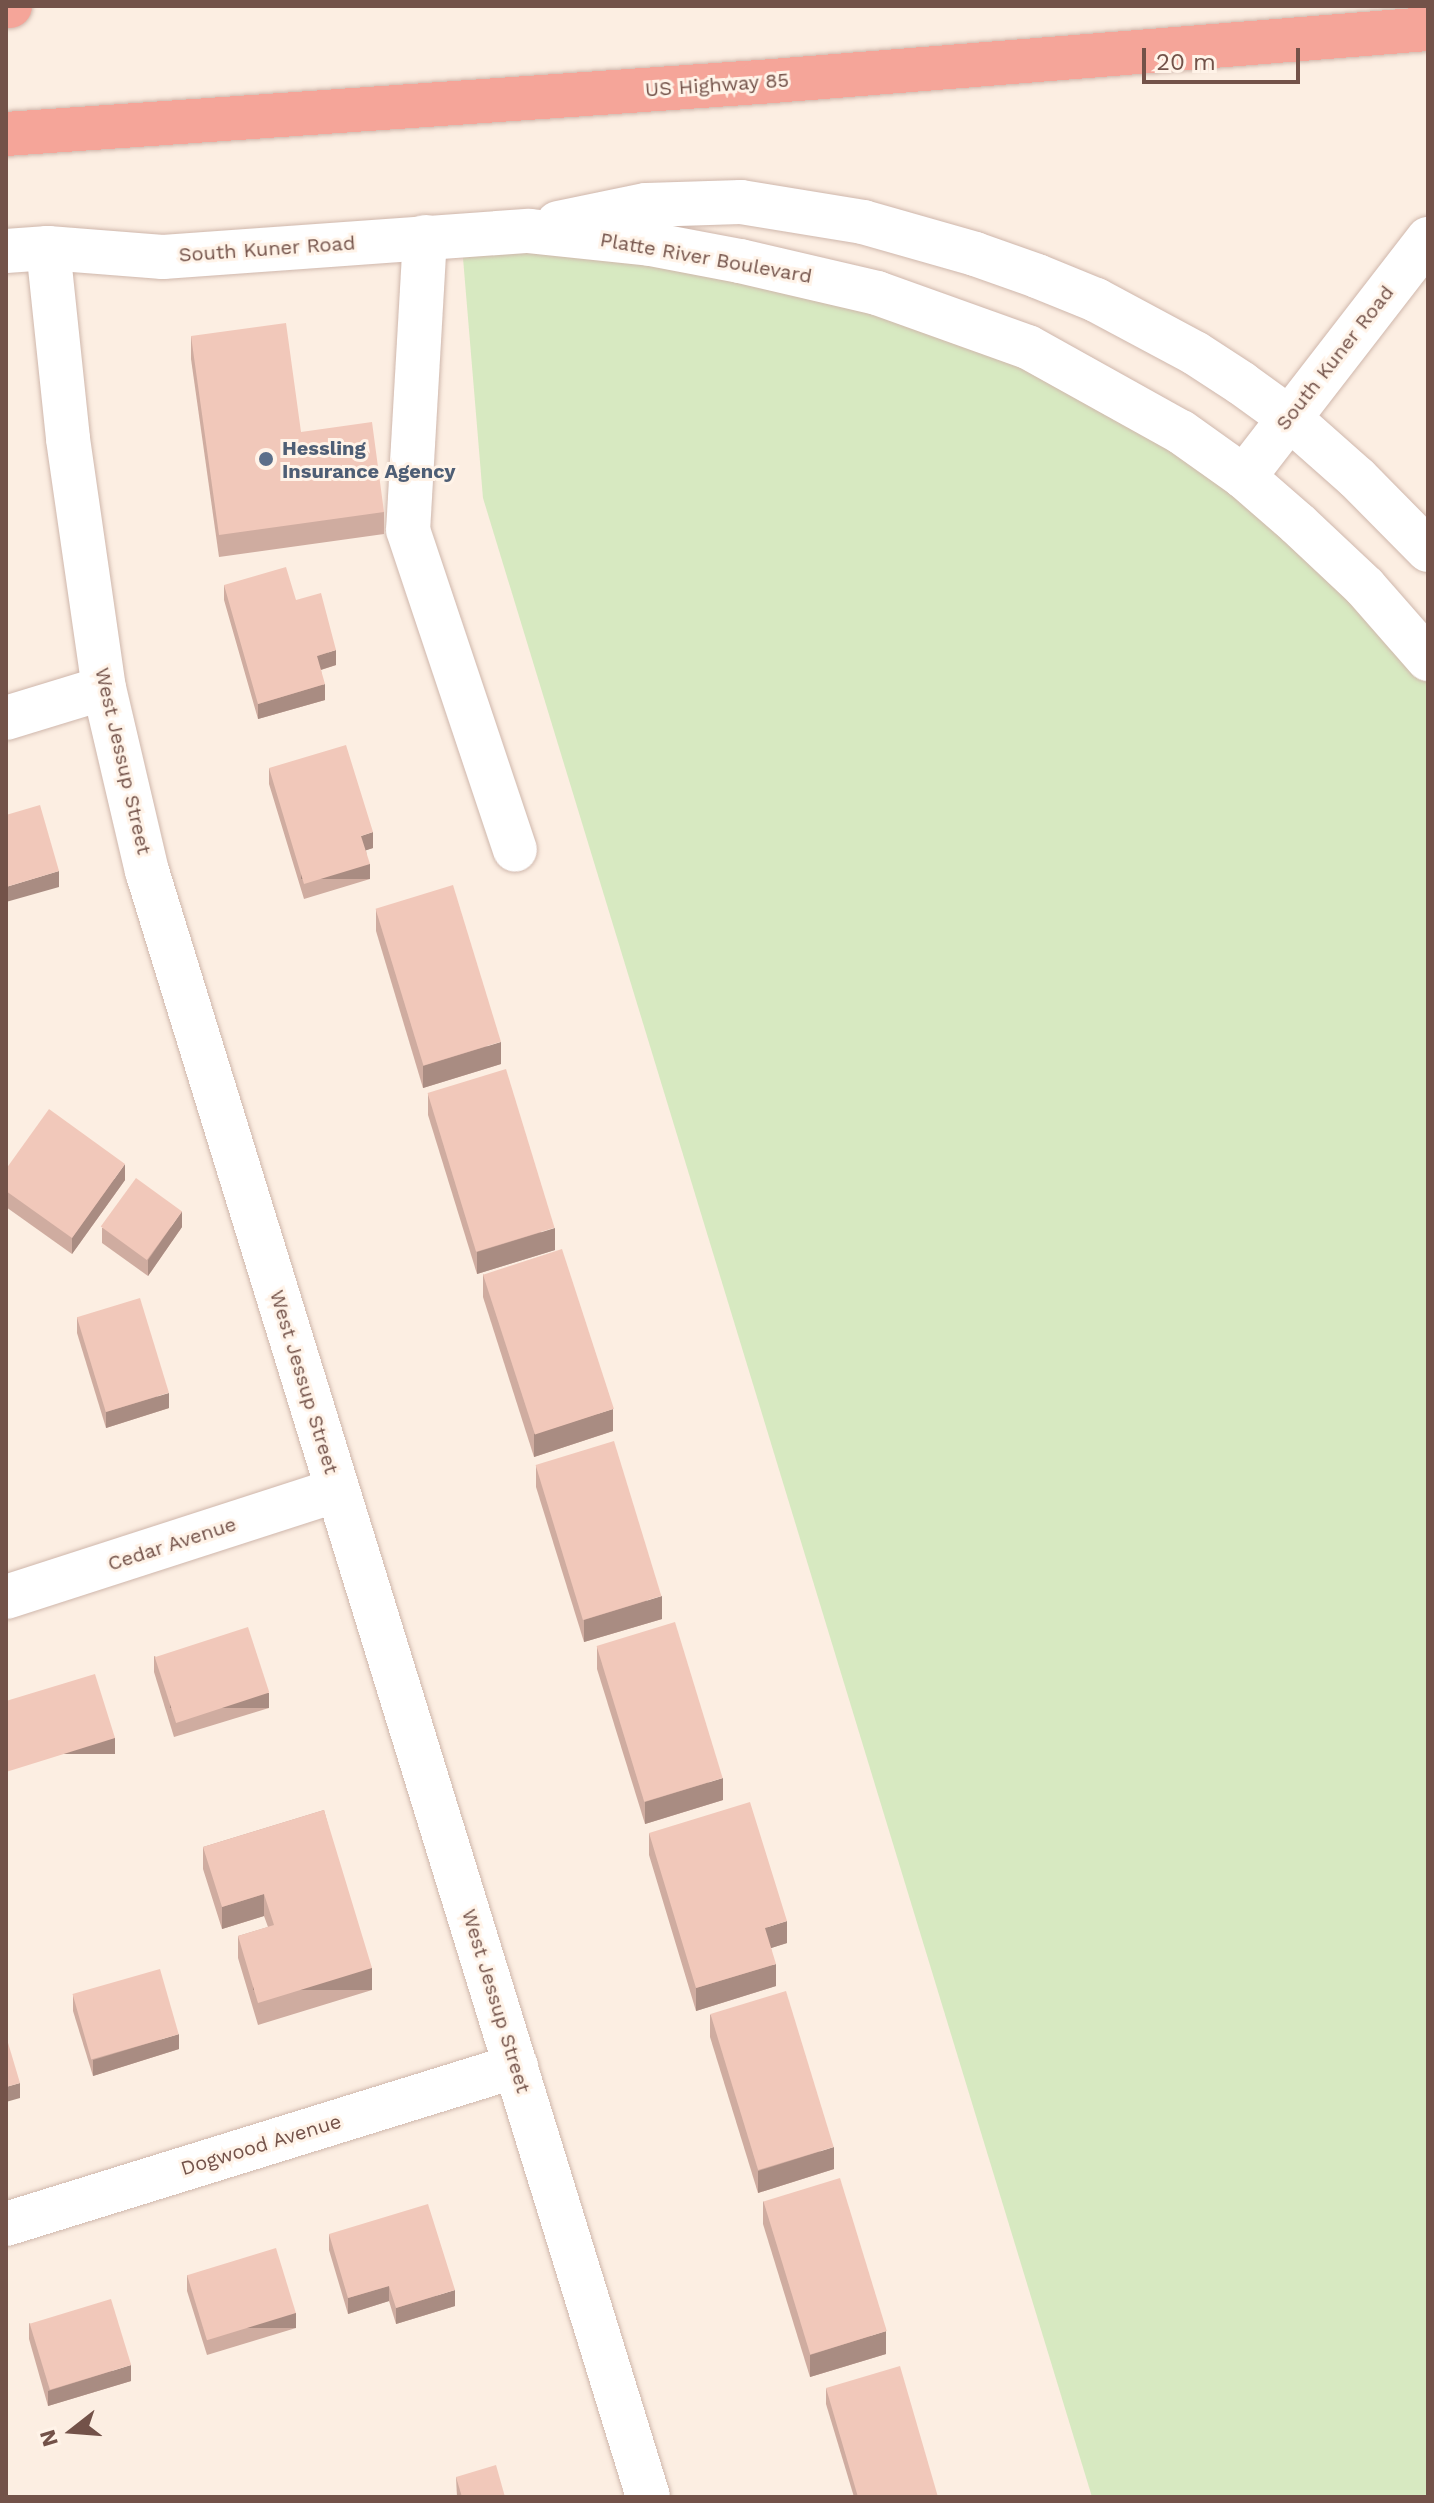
<!DOCTYPE html>
<style>
body{margin:0}
#map{position:relative;width:1434px;height:2503px;overflow:hidden;background:#fceee2;font-family:"Work Sans",sans-serif}
div>[style]{position:absolute}
[style*='--x']{left:calc(var(--x)*1px);top:calc(var(--y)*1px);width:calc(var(--w)*1px);rotate:calc(var(--a)*1deg)}
.green>*{inset:0;background:#d7e9c1}
.roads{filter:drop-shadow(0 0 2px #cfb7ac) drop-shadow(0 0 2px #cfb7ac)}
.minor>*{height:44px;margin:-22px;padding:0 22px;transform-origin:22px;border-radius:22px;background:#fff}
.highway>*{height:44px;margin:-22px;padding:0 22px;transform-origin:22px;border-radius:22px;background:#f5a599}
.wall>*{inset:0;background:#cfaca0}
.shaded-wall>*{inset:0;background:#a98c82;transform-origin:0 0}
.building>*{inset:0;background:#f1c8ba;transform-origin:0 0}
.dots>*{width:22px;height:22px;translate:-50% -50%;box-sizing:border-box;border:4px solid #fff3e8;border-radius:50%}
span{translate:-50% -50%;white-space:nowrap;text-align:center;line-height:1.15;-webkit-text-stroke:6px #fff3e8;paint-order:stroke}
.street-label{font-size:20px;color:#735249}
.service-label{font-size:20px;color:#4e5e75;font-weight:700}
.left{translate:0 -50%;text-align:left}
.frame{position:absolute;inset:0;border:8px solid #735249;pointer-events:none}
.north{position:absolute;left:32px;top:2391px;width:80px;height:80px;-webkit-text-stroke:6px #fff3e8;paint-order:stroke;rotate:253deg;font-size:22px;font-weight:700;line-height:32px;text-align:center;color:#735249}
.north::after{content:'';display:block;margin:auto;width:28px;height:36px;background:#735249;clip-path:polygon(50% 0,100% 100%,50% 72%,0 100%)}
.scale{position:absolute;left:1142px;top:48px;width:158px;height:36px;box-sizing:border-box;border:4px solid #735249;border-top:0;padding-left:10px;font-size:24px;line-height:28px;white-space:nowrap;color:#735249;-webkit-text-stroke:6px #fff3e8;paint-order:stroke}
</style>
<div id="map">
<div class="green">
<div style="clip-path:polygon(461px 234px,740px 261px,1133px 403px,1428px 659px,1428px 2497px,1092px 2497px,483px 498px)"></div>
</div>
<div class="roads">
<div class="minor">
<div style="--x:558;--y:223;--w:90;--a:-11.6"></div>
<div style="--x:646;--y:205;--w:95;--a:-1.8"></div>
<div style="--x:741;--y:202;--w:124;--a:9.3"></div>
<div style="--x:863;--y:222;--w:116;--a:15.9"></div>
<div style="--x:975;--y:254;--w:66;--a:19.5"></div>
<div style="--x:1037;--y:276;--w:64;--a:22.1"></div>
<div style="--x:1096;--y:300;--w:112;--a:28.2"></div>
<div style="--x:1195;--y:353;--w:55;--a:33.1"></div>
<div style="--x:1241;--y:383;--w:58;--a:35.9"></div>
<div style="--x:1288;--y:417;--w:92;--a:41.5"></div>
<div style="--x:1357;--y:478;--w:101;--a:45.4"></div>
<div style="--x:425;--y:237;--w:293;--a:93.3"></div>
<div style="--x:408;--y:530;--w:337;--a:71.5"></div>
<div style="--x:48;--y:248;--w:192;--a:84"></div>
<div style="--x:68;--y:439;--w:252;--a:81.8"></div>
<div style="--x:104;--y:688;--w:188;--a:76.8"></div>
<div style="--x:147;--y:871;--w:1701;--a:72.87"></div>
<div style="--x:6;--y:251;--w:42;--a:-4.1"></div>
<div style="--x:48;--y:248;--w:115;--a:4.5"></div>
<div style="--x:163;--y:257;--w:367;--a:-4.1"></div>
<div style="--x:529;--y:231;--w:122;--a:6.1"></div>
<div style="--x:650;--y:244;--w:92;--a:10.7"></div>
<div style="--x:740;--y:261;--w:141;--a:13.1"></div>
<div style="--x:877;--y:293;--w:160;--a:19.7"></div>
<div style="--x:1028;--y:347;--w:175;--a:29.1"></div>
<div style="--x:1181;--y:432;--w:77;--a:35.5"></div>
<div style="--x:1244;--y:477;--w:72;--a:41"></div>
<div style="--x:1298;--y:524;--w:92;--a:43.2"></div>
<div style="--x:1365;--y:587;--w:96;--a:48.8"></div>
<div style="--x:1244;--y:477;--w:301;--a:-52.3"></div>
<div style="--x:6;--y:718;--w:102;--a:-17"></div>
<div style="--x:6;--y:1597;--w:348;--a:-17.9"></div>
<div style="--x:6;--y:2224;--w:534;--a:-17.21"></div>
</div>
<div class="highway">
<div style="--x:6;--y:6;--w:4;--a:0"></div>
<div style="--x:6;--y:134;--w:756;--a:-3.95"></div>
<div style="--x:760;--y:82;--w:670;--a:-4.54"></div>
</div>
</div>
<div class="wall">
<div style="clip-path:polygon(191px 336px,301px 432px,384px 512px,384px 534px,219px 557px,191px 359px)"></div>
<div style="clip-path:polygon(224px 585px,296px 600px,336px 665px,321px 670px,325px 700px,258px 719px,224px 600px)"></div>
<div style="clip-path:polygon(269px 768px,373px 848px,366px 850px,370px 879px,304px 899px,269px 784px)"></div>
<div style="clip-path:polygon(376px 909px,501px 1064px,423px 1088px,376px 931px)"></div>
<div style="clip-path:polygon(428px 1093px,555px 1250px,477px 1274px,428px 1115px)"></div>
<div style="clip-path:polygon(6px 1169px,125px 1180px,72px 1254px,6px 1207px)"></div>
<div style="clip-path:polygon(182px 1227px,148px 1276px,102px 1243px,102px 1228px)"></div>
<div style="clip-path:polygon(483px 1274px,613px 1431px,534px 1457px,483px 1297px)"></div>
<div style="clip-path:polygon(77px 1317px,169px 1408px,106px 1428px,77px 1333px)"></div>
<div style="clip-path:polygon(536px 1465px,662px 1619px,584px 1642px,536px 1487px)"></div>
<div style="clip-path:polygon(597px 1646px,723px 1800px,645px 1824px,597px 1669px)"></div>
<div style="clip-path:polygon(154px 1656px,269px 1708px,174px 1737px,154px 1672px)"></div>
<div style="clip-path:polygon(324px 1810px,372px 1990px,258px 2025px,238px 1958px,238px 1936px,268px 1927px,264px 1916px,222px 1929px,203px 1869px,203px 1847px)"></div>
<div style="clip-path:polygon(649px 1833px,787px 1943px,771px 1948px,776px 1986px,696px 2011px,649px 1855px)"></div>
<div style="clip-path:polygon(73px 1995px,179px 2049px,93px 2076px,73px 2011px)"></div>
<div style="clip-path:polygon(710px 2014px,834px 2169px,758px 2193px,710px 2037px)"></div>
<div style="clip-path:polygon(763px 2201px,886px 2354px,810px 2377px,763px 2224px)"></div>
<div style="clip-path:polygon(329px 2234px,455px 2306px,396px 2324px,389px 2301px,348px 2314px,329px 2250px)"></div>
<div style="clip-path:polygon(187px 2275px,296px 2328px,207px 2355px,187px 2291px)"></div>
<div style="clip-path:polygon(29px 2323px,131px 2381px,48px 2406px,29px 2339px)"></div>
<div style="clip-path:polygon(826px 2388px,938px 2497px,854px 2497px,826px 2404px)"></div>
<div style="clip-path:polygon(456px 2477px,505px 2497px,457px 2497px)"></div>
</div>
<div class="shaded-wall">
<div style="clip-path:polygon(336px 650px,336px 665px,317px 671px,317px 656px)"></div>
<div style="clip-path:polygon(325px 684px,325px 700px,258px 719px,258px 704px)"></div>
<div style="clip-path:polygon(373px 832px,373px 848px,361px 852px,361px 836px)"></div>
<div style="left:370px;top:864px;width:15px;height:69px;rotate:90deg"></div>
<div style="clip-path:polygon(59px 871px,59px 887px,6px 902px,6px 887px)"></div>
<div style="clip-path:polygon(501px 1042px,501px 1064px,423px 1088px,423px 1066px)"></div>
<div style="clip-path:polygon(125px 1164px,125px 1180px,72px 1254px,72px 1238px)"></div>
<div style="clip-path:polygon(182px 1211px,182px 1227px,148px 1276px,148px 1260px)"></div>
<div style="clip-path:polygon(555px 1228px,555px 1250px,477px 1274px,477px 1252px)"></div>
<div style="clip-path:polygon(169px 1393px,169px 1408px,106px 1428px,106px 1412px)"></div>
<div style="clip-path:polygon(613px 1409px,613px 1431px,534px 1457px,534px 1434px)"></div>
<div style="clip-path:polygon(662px 1596px,662px 1619px,584px 1642px,584px 1620px)"></div>
<div style="left:269px;top:1693px;width:15px;height:99px;rotate:90deg"></div>
<div style="left:115px;top:1738px;width:16px;height:114px;rotate:90deg"></div>
<div style="clip-path:polygon(723px 1778px,723px 1800px,645px 1824px,645px 1802px)"></div>
<div style="clip-path:polygon(264px 1894px,264px 1916px,222px 1929px,222px 1907px)"></div>
<div style="clip-path:polygon(787px 1921px,787px 1943px,765px 1950px,765px 1928px)"></div>
<div style="clip-path:polygon(776px 1964px,776px 1986px,696px 2011px,696px 1988px)"></div>
<div style="left:372px;top:1968px;width:22px;height:119px;rotate:90deg"></div>
<div style="clip-path:polygon(179px 2034px,179px 2049px,93px 2076px,93px 2060px)"></div>
<div style="clip-path:polygon(20px 2083px,20px 2098px,6px 2102px,6px 2087px)"></div>
<div style="clip-path:polygon(834px 2147px,834px 2169px,758px 2193px,758px 2171px)"></div>
<div style="clip-path:polygon(389px 2286px,389px 2301px,348px 2314px,348px 2298px)"></div>
<div style="clip-path:polygon(455px 2290px,455px 2306px,396px 2324px,396px 2308px)"></div>
<div style="left:296px;top:2313px;width:15px;height:93px;rotate:90deg"></div>
<div style="clip-path:polygon(886px 2331px,886px 2354px,810px 2377px,810px 2355px)"></div>
<div style="clip-path:polygon(131px 2365px,131px 2381px,48px 2406px,48px 2391px)"></div>
</div>
<div class="building">
<div style="clip-path:polygon(286px 323px,301px 432px,372px 422px,384px 512px,219px 535px,191px 336px)"></div>
<div style="clip-path:polygon(286px 567px,296px 600px,321px 593px,336px 650px,317px 656px,325px 684px,258px 704px,224px 585px)"></div>
<div style="clip-path:polygon(346px 745px,373px 832px,361px 836px,370px 864px,304px 884px,269px 768px)"></div>
<div style="clip-path:polygon(40px 805px,59px 871px,6px 887px,6px 815px)"></div>
<div style="left:453px;top:885px;width:164px;height:81px;rotate:73deg"></div>
<div style="left:506px;top:1069px;width:166px;height:82px;rotate:73deg"></div>
<div style="clip-path:polygon(49px 1109px,125px 1164px,72px 1238px,6px 1191px,6px 1169px)"></div>
<div style="left:136px;top:1178px;width:57px;height:60px;rotate:36deg"></div>
<div style="left:562px;top:1249px;width:168px;height:83px;rotate:72deg"></div>
<div style="left:140px;top:1298px;width:99px;height:66px;rotate:73deg"></div>
<div style="left:614px;top:1441px;width:162px;height:82px;rotate:73deg"></div>
<div style="left:675px;top:1622px;width:163px;height:82px;rotate:73deg"></div>
<div style="left:248px;top:1627px;width:69px;height:98px;rotate:72deg"></div>
<div style="clip-path:polygon(95px 1674px,115px 1738px,6px 1772px,6px 1701px)"></div>
<div style="clip-path:polygon(750px 1802px,787px 1921px,765px 1928px,776px 1964px,696px 1988px,649px 1833px)"></div>
<div style="clip-path:polygon(324px 1810px,372px 1968px,258px 2003px,238px 1936px,274px 1925px,264px 1894px,222px 1907px,203px 1847px)"></div>
<div style="left:160px;top:1969px;width:68px;height:91px;rotate:74deg"></div>
<div style="left:786px;top:1991px;width:163px;height:79px;rotate:73deg"></div>
<div style="clip-path:polygon(6px 2036px,20px 2083px,6px 2087px)"></div>
<div style="left:840px;top:2178px;width:160px;height:80px;rotate:73deg"></div>
<div style="clip-path:polygon(428px 2204px,455px 2290px,396px 2308px,389px 2286px,348px 2298px,329px 2234px)"></div>
<div style="left:276px;top:2248px;width:68px;height:93px;rotate:73deg"></div>
<div style="left:111px;top:2299px;width:69px;height:85px;rotate:73deg"></div>
<div style="clip-path:polygon(900px 2366px,938px 2497px,858px 2497px,826px 2388px)"></div>
<div style="clip-path:polygon(496px 2465px,505px 2497px,462px 2497px,456px 2477px)"></div>
</div>
<div class="dots">
<div style="left:266px;top:459px;background:#5c6f8a"></div>
</div>
<div class="street-label">
<span style="left:717px;top:85px;rotate:-4deg">US Highway 85</span>
<span style="left:267px;top:249px;rotate:-4deg">South Kuner Road</span>
<span style="left:706px;top:258px;rotate:10deg">Platte River Boulevard</span>
<span style="left:1335px;top:358px;rotate:-52deg">South Kuner Road</span>
<span style="left:123px;top:761px;rotate:77deg">West Jessup Street</span>
<span style="left:304px;top:1382px;rotate:73deg">West Jessup Street</span>
<span style="left:172px;top:1544px;rotate:-18deg">Cedar Avenue</span>
<span style="left:496px;top:2001px;rotate:73deg">West Jessup Street</span>
<span style="left:261px;top:2145px;rotate:-17deg">Dogwood Avenue</span>
</div>
<div class="service-label">
<span class="left" style="left:282px;top:460px">Hessling<br>Insurance Agency</span>
</div>
<div class="frame"></div>
<div class="north">N</div>
<div class="scale">20 m</div>
</div>
